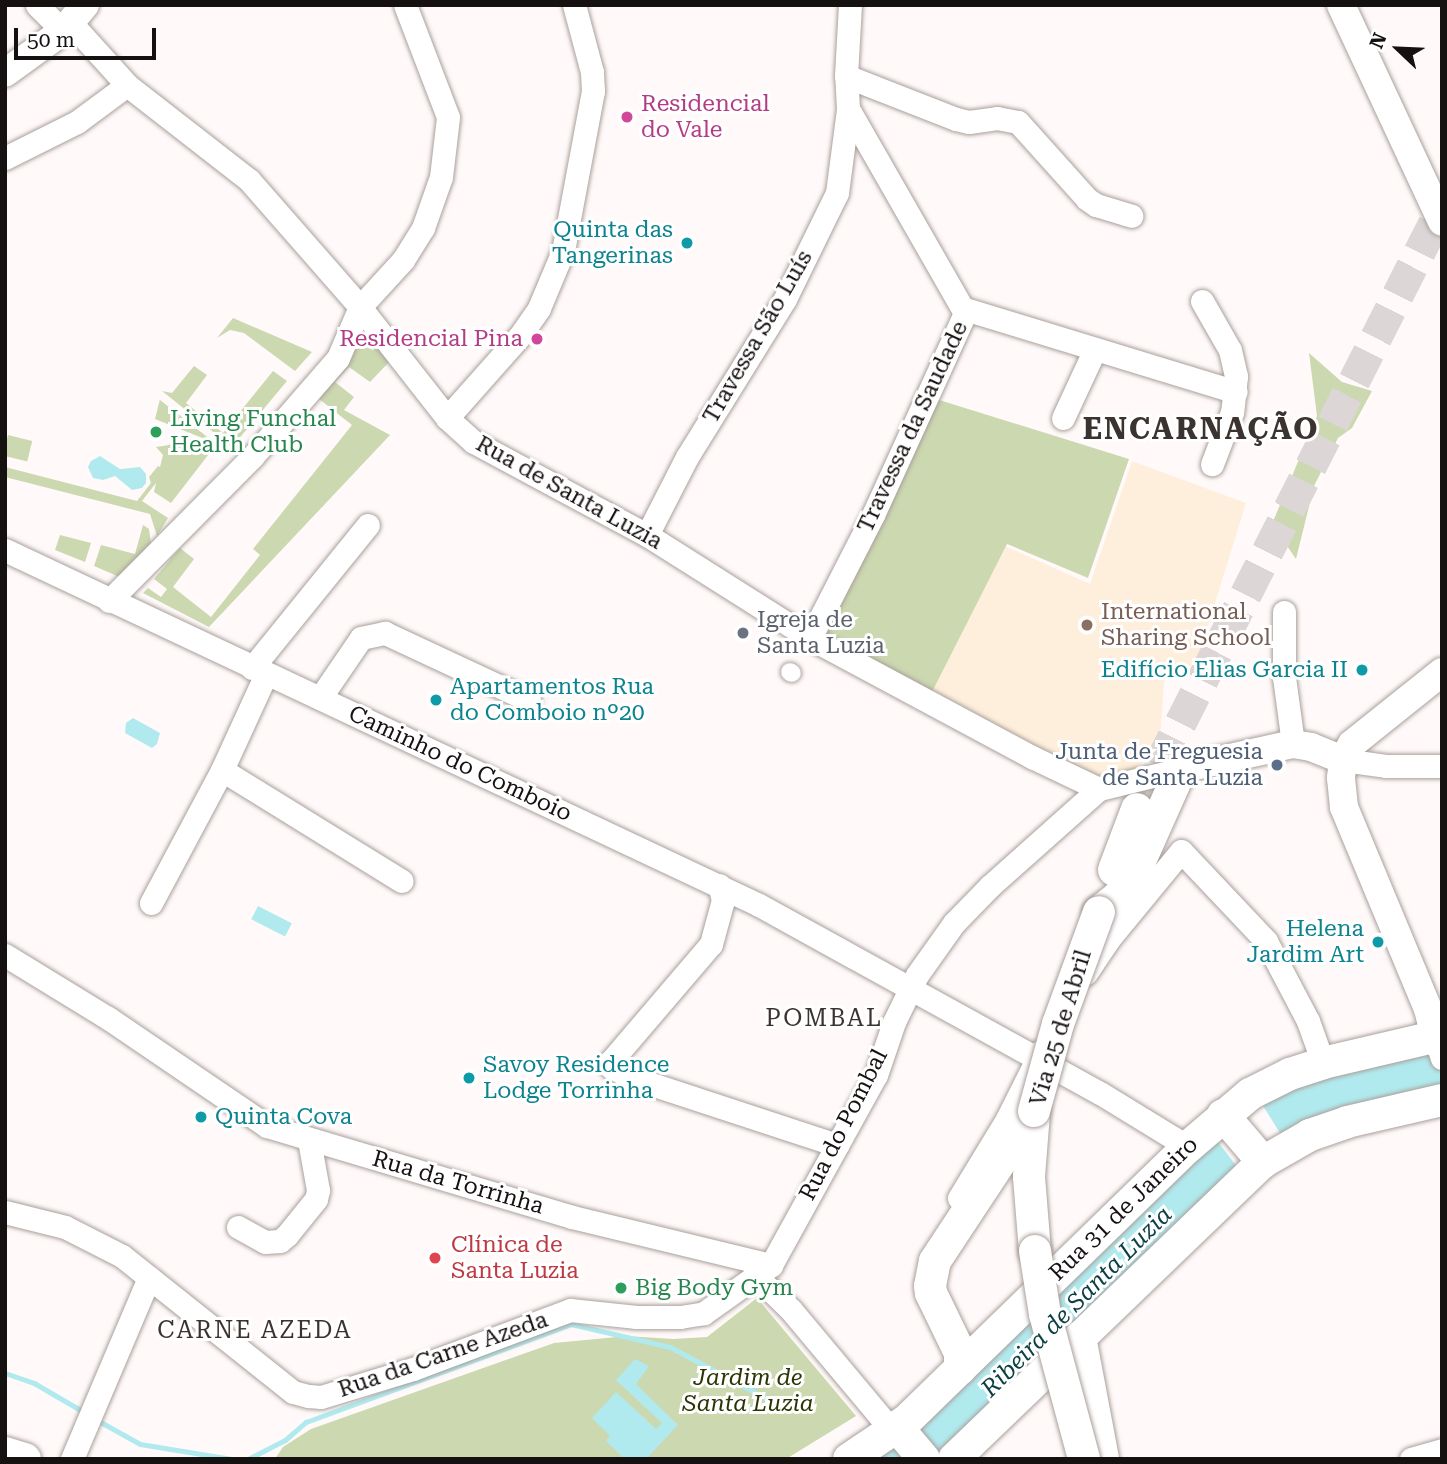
<!DOCTYPE html>
<meta charset="utf-8">
<style>
body{margin:0}
#map{position:relative;width:1447px;height:1464px;overflow:hidden;background:#fffaf9;font-family:"Roboto Serif",serif}
div>[style]{position:absolute}
[style*='--x']{left:calc(var(--x)*1px);top:calc(var(--y)*1px);width:calc(var(--w)*1px);rotate:calc(var(--a)*1deg)}
.education>*{inset:0;background:#feefdc}
.green>*{inset:0;background:#ccd8b0;transform-origin:0 0}
.water>*{inset:0;background:#b1eaee;transform-origin:0 0}
.pier>*{inset:0;background:#fffaf9}
.stream>*{height:5px;margin:-2.5px;padding:0 2.5px;transform-origin:2.5px;border-radius:2.5px;background:#b1eaee}
.secondary-tunnel>*{height:32px;margin-top:-16px;transform-origin:0;background:repeating-linear-gradient(90deg,#dcd7d6 0 32px,transparent 0 48px)}
.roads{filter:drop-shadow(0 0 2px #a9a09c) drop-shadow(0 0 2px #a9a09c)}
.pedestrian>*{height:18px;margin:-9px;padding:0 9px;transform-origin:9px;border-radius:9px;background:#fff}
.minor>*{height:23px;margin:-11.5px;padding:0 11.5px;transform-origin:11.5px;border-radius:11.5px;background:#fff}
.tertiary>*{height:28px;margin:-14px;padding:0 14px;transform-origin:14px;border-radius:14px;background:#fff}
.secondary>*{height:32px;margin:-16px;padding:0 16px;transform-origin:16px;border-radius:16px;background:#fff}
.bridges{filter:drop-shadow(0 0 2px #a9a09c) drop-shadow(0 0 2px #a9a09c)}
.secondary-bridge>*{height:32px;margin:-16px;padding:0 16px;transform-origin:16px;border-radius:16px;background:#fff}
.dots>*{width:19px;height:19px;translate:-50% -50%;box-sizing:border-box;border:4px solid #fff;border-radius:50%}
span{translate:-50% -50%;white-space:nowrap;text-align:center;line-height:1.15;-webkit-text-stroke:6px #fff;paint-order:stroke}
.hotel-label{font-size:23px;color:#b23c85}
.left{translate:0 -50%;text-align:left}
.right{translate:-100% -50%;text-align:right}
.culture-label{font-size:23px;color:#0d838f}
.street-label{font-size:23px;color:#151110}
.leisure-label{font-size:23px;color:#27864d}
.education-label{font-size:23px;color:#785e54}
.worship-label{font-size:23px;color:#5b616d}
.service-label{font-size:23px;color:#4e5e75}
.health-label{font-size:23px;color:#be3a42}
.park-label{font-size:23px;color:#2b3403;font-style:italic}
.neighbourhood-label{font-size:24px;color:#3b3330;letter-spacing:2px}
.water-label{font-size:24px;color:#0a3f43;font-style:italic}
.district-label{font-size:30px;color:#3b3330;font-weight:700;letter-spacing:2px}
.frame{position:absolute;inset:0;border:7px solid #151110;pointer-events:none}
.north{position:absolute;left:1363px;top:14px;width:70px;height:70px;-webkit-text-stroke:5px #fff;paint-order:stroke;rotate:293deg;font-size:19px;font-weight:700;line-height:28px;text-align:center;color:#151110}
.north::after{content:'';display:block;margin:auto;width:24px;height:32px;background:#151110;clip-path:polygon(50% 0,100% 100%,50% 72%,0 100%)}
.scale{position:absolute;left:14px;top:28px;width:142px;height:32px;box-sizing:border-box;border:4px solid #151110;border-top:0;padding-left:9px;font-size:21px;line-height:24px;white-space:nowrap;color:#151110;-webkit-text-stroke:5px #fff;paint-order:stroke}
</style>
<div id="map">
<div class="education">
<div style="clip-path:polygon(1132px 461px,1246px 503px,1196px 665px,1165px 670px,1160px 738px,1129px 779px,1097px 785px,926px 704px,1005px 546px,1090px 584px)"></div>
</div>
<div class="green">
<div style="clip-path:polygon(233px 318px,312px 352px,295px 371px,244px 333px,230px 330px,217px 338px)"></div>
<div style="clip-path:polygon(364px 323px,392px 359px,370px 382px,349px 367px,335px 382px,354px 397px,344px 410px,390px 435px,209px 627px,143px 593px,148px 588px,161px 597px,167px 589px,154px 579px,180px 548px,194px 559px,173px 587px,211px 617px,260px 555px,253px 549px,352px 425px,309px 391px)"></div>
<div style="clip-path:polygon(1309px 353px,1342px 382px,1372px 391px,1352px 428px,1338px 438px,1314px 486px,1296px 559px,1272px 524px,1317px 416px)"></div>
<div style="clip-path:polygon(194px 366px,207px 375px,186px 403px,223px 433px,273px 371px,287px 381px,232px 447px,162px 391px,172px 393px)"></div>
<div style="clip-path:polygon(160px 399px,160px 400px,215px 443px,155px 419px)"></div>
<div style="clip-path:polygon(936px 399px,1129px 459px,1088px 578px,1007px 544px,930px 696px,818px 633px)"></div>
<div style="left:8px;top:435px;width:25px;height:21px;rotate:14deg"></div>
<div style="clip-path:polygon(180px 437px,212px 450px,171px 503px,154px 492px,156px 483px,142px 501px,168px 518px,157px 536px,150px 514px,5px 477px,5px 467px,137px 501px,151px 483px,149px 477px,158px 466px,160px 467px,163px 455px,156px 447px,169px 445px)"></div>
<div style="clip-path:polygon(143px 525px,149px 529px,151px 544px,124px 579px,94px 566px,101px 545px,135px 554px)"></div>
<div style="clip-path:polygon(60px 535px,91px 543px,85px 562px,55px 550px)"></div>
<div style="clip-path:polygon(757px 1298px,856px 1416px,786px 1459px,275px 1459px,283px 1447px,311px 1429px,554px 1343px,627px 1336px,673px 1339px,707px 1337px)"></div>
</div>
<div class="water">
<div style="clip-path:polygon(100px 456px,120px 469px,140px 467px,146px 474px,146px 483px,142px 488px,132px 490px,115px 476px,103px 480px,93px 478px,88px 467px,91px 461px)"></div>
<div style="clip-path:polygon(133px 718px,160px 733px,157px 744px,152px 748px,125px 733px,126px 723px)"></div>
<div style="left:258px;top:906px;width:38px;height:15px;rotate:27deg"></div>
<div style="clip-path:polygon(1442px 1044px,1442px 1088px,1349px 1107px,1001px 1395px,930px 1459px,875px 1459px,1215px 1138px,1290px 1085px)"></div>
<div style="clip-path:polygon(635px 1359px,649px 1366px,636px 1384px,678px 1425px,646px 1459px,625px 1459px,606px 1441px,610px 1436px,592px 1418px,616px 1392px,656px 1429px,662px 1423px,616px 1380px)"></div>
</div>
<div class="pier">
<div style="clip-path:polygon(1260px 1101px,1283px 1138px,1238px 1168px,1215px 1138px)"></div>
</div>
<div class="stream">
<div style="--x:5;--y:1373;--w:31;--a:19"></div>
<div style="--x:34;--y:1383;--w:61;--a:30.3"></div>
<div style="--x:95;--y:1419;--w:51;--a:29.1"></div>
<div style="--x:140;--y:1444;--w:93;--a:9.3"></div>
<div style="--x:248;--y:1459;--w:42;--a:-27.2"></div>
<div style="--x:285;--y:1440;--w:28;--a:-41"></div>
<div style="--x:306;--y:1422;--w:283;--a:-20.3"></div>
<div style="--x:571;--y:1324;--w:102;--a:13.1"></div>
<div style="--x:670;--y:1347;--w:119;--a:28.1"></div>
</div>
<div class="secondary-tunnel">
<div style="--x:1137;--y:809;--w:674;--a:-63.09"></div>
</div>
<div class="roads">
<div class="pedestrian">
<div style="--x:790;--y:672;--w:2;--a:27"></div>
</div>
<div class="minor">
<div style="--x:37;--y:5;--w:37;--a:45"></div>
<div style="--x:71;--y:23;--w:84;--a:47.9"></div>
<div style="--x:127;--y:85;--w:155;--a:37.9"></div>
<div style="--x:249;--y:180;--w:169;--a:48.8"></div>
<div style="--x:360;--y:307;--w:141;--a:51.9"></div>
<div style="--x:447;--y:418;--w:36;--a:42"></div>
<div style="--x:474;--y:442;--w:196;--a:28.3"></div>
<div style="--x:647;--y:535;--w:193;--a:32.3"></div>
<div style="--x:810;--y:638;--w:252;--a:28.2"></div>
<div style="--x:1032;--y:757;--w:74;--a:25.5"></div>
<div style="--x:846;--y:76;--w:118;--a:21.4"></div>
<div style="--x:956;--y:119;--w:13;--a:13"></div>
<div style="--x:969;--y:122;--w:28;--a:-8"></div>
<div style="--x:997;--y:118;--w:21;--a:11"></div>
<div style="--x:1018;--y:122;--w:103;--a:48.1"></div>
<div style="--x:1087;--y:199;--w:11;--a:34"></div>
<div style="--x:1096;--y:205;--w:37;--a:17"></div>
<div style="--x:5;--y:158;--w:80;--a:-26.6"></div>
<div style="--x:77;--y:122;--w:62;--a:-36.5"></div>
<div style="--x:1202;--y:301;--w:56;--a:60.3"></div>
<div style="--x:1230;--y:350;--w:27;--a:77"></div>
<div style="--x:1236;--y:376;--w:36;--a:96"></div>
<div style="--x:1232;--y:412;--w:56;--a:111"></div>
<div style="--x:965;--y:309;--w:283;--a:17"></div>
<div style="--x:447;--y:418;--w:108;--a:-48.4"></div>
<div style="--x:519;--y:337;--w:35;--a:-55"></div>
<div style="--x:539;--y:308;--w:62;--a:-67.2"></div>
<div style="--x:563;--y:251;--w:163;--a:-79.4"></div>
<div style="--x:593;--y:91;--w:19;--a:-93"></div>
<div style="--x:592;--y:72;--w:69;--a:-105"></div>
<div style="--x:1063;--y:418;--w:76;--a:-65.1"></div>
<div style="--x:647;--y:535;--w:88;--a:-62.9"></div>
<div style="--x:687;--y:457;--w:186;--a:-58.2"></div>
<div style="--x:785;--y:299;--w:118;--a:-63.9"></div>
<div style="--x:837;--y:193;--w:85;--a:-82.5"></div>
<div style="--x:848;--y:109;--w:33;--a:-93"></div>
<div style="--x:846;--y:76;--w:71;--a:-86.8"></div>
<div style="--x:5;--y:550;--w:833;--a:25.21"></div>
<div style="--x:759;--y:905;--w:389;--a:28.9"></div>
<div style="--x:1100;--y:1093;--w:103;--a:31.5"></div>
<div style="--x:109;--y:601;--w:203;--a:-45.2"></div>
<div style="--x:252;--y:457;--w:131;--a:-49"></div>
<div style="--x:338;--y:358;--w:56;--a:-66.7"></div>
<div style="--x:360;--y:307;--w:64;--a:-47.5"></div>
<div style="--x:403;--y:260;--w:38;--a:-58"></div>
<div style="--x:423;--y:228;--w:54;--a:-70.6"></div>
<div style="--x:441;--y:177;--w:60;--a:-83.3"></div>
<div style="--x:448;--y:117;--w:120;--a:-111"></div>
<div style="--x:1284;--y:612;--w:65;--a:90"></div>
<div style="--x:1284;--y:677;--w:68;--a:82.3"></div>
<div style="--x:810;--y:638;--w:138;--a:-62.9"></div>
<div style="--x:873;--y:515;--w:222;--a:-65.5"></div>
<div style="--x:965;--y:313;--w:235;--a:-119.8"></div>
<div style="--x:252;--y:668;--w:184;--a:-51"></div>
<div style="--x:320;--y:698;--w:73;--a:-55.7"></div>
<div style="--x:361;--y:638;--w:25;--a:-12"></div>
<div style="--x:385;--y:633;--w:159;--a:25"></div>
<div style="--x:1343;--y:760;--w:43;--a:7.9"></div>
<div style="--x:1386;--y:766;--w:56;--a:0"></div>
<div style="--x:222;--y:770;--w:211;--a:31.7"></div>
<div style="--x:719;--y:885;--w:16;--a:75"></div>
<div style="--x:723;--y:900;--w:46;--a:105.3"></div>
<div style="--x:711;--y:944;--w:154;--a:130.5"></div>
<div style="--x:611;--y:1061;--w:6;--a:90"></div>
<div style="--x:611;--y:1067;--w:25;--a:27"></div>
<div style="--x:633;--y:1078;--w:215;--a:18.2"></div>
<div style="--x:151;--y:903;--w:151;--a:-61.9"></div>
<div style="--x:222;--y:770;--w:106;--a:-65.4"></div>
<div style="--x:5;--y:955;--w:121;--a:31.5"></div>
<div style="--x:108;--y:1018;--w:192;--a:34.2"></div>
<div style="--x:267;--y:1126;--w:318;--a:16.6"></div>
<div style="--x:572;--y:1217;--w:205;--a:13.6"></div>
<div style="--x:1086;--y:973;--w:40;--a:-56"></div>
<div style="--x:1108;--y:940;--w:115;--a:-50.6"></div>
<div style="--x:1181;--y:851;--w:124;--a:46.6"></div>
<div style="--x:1266;--y:941;--w:90;--a:62.3"></div>
<div style="--x:1308;--y:1021;--w:45;--a:70.3"></div>
<div style="--x:1435;--y:1037;--w:22;--a:72"></div>
<div style="--x:959;--y:1198;--w:92;--a:-58.7"></div>
<div style="--x:1007;--y:1119;--w:76;--a:-63.4"></div>
<div style="--x:5;--y:1212;--w:62;--a:14"></div>
<div style="--x:65;--y:1227;--w:64;--a:27"></div>
<div style="--x:122;--y:1256;--w:218;--a:38.5"></div>
<div style="--x:293;--y:1392;--w:16;--a:15"></div>
<div style="--x:308;--y:1396;--w:13;--a:4"></div>
<div style="--x:321;--y:1397;--w:96;--a:-16.9"></div>
<div style="--x:413;--y:1369;--w:168;--a:-20.6"></div>
<div style="--x:570;--y:1310;--w:67;--a:6"></div>
<div style="--x:637;--y:1317;--w:43;--a:0"></div>
<div style="--x:680;--y:1317;--w:24;--a:-9"></div>
<div style="--x:704;--y:1313;--w:82;--a:-35.6"></div>
<div style="--x:771;--y:1265;--w:217;--a:-61.1"></div>
<div style="--x:876;--y:1075;--w:56;--a:-71.2"></div>
<div style="--x:894;--y:1022;--w:52;--a:-63.9"></div>
<div style="--x:917;--y:975;--w:64;--a:-54.6"></div>
<div style="--x:954;--y:923;--w:52;--a:-45.8"></div>
<div style="--x:990;--y:886;--w:146;--a:-41.7"></div>
<div style="--x:1099;--y:789;--w:84;--a:-13.7"></div>
<div style="--x:238;--y:1227;--w:31;--a:29"></div>
<div style="--x:265;--y:1242;--w:15;--a:-4"></div>
<div style="--x:280;--y:1241;--w:9;--a:-41"></div>
<div style="--x:287;--y:1235;--w:46;--a:-51.1"></div>
<div style="--x:316;--y:1199;--w:9;--a:-77"></div>
<div style="--x:318;--y:1190;--w:51;--a:-100.2"></div>
<div style="--x:757;--y:1277;--w:47;--a:44.1"></div>
<div style="--x:791;--y:1310;--w:158;--a:50.1"></div>
<div style="--x:72;--y:1459;--w:197;--a:-67"></div>
<div style="--x:1411;--y:1459;--w:32;--a:-16"></div>
</div>
<div class="tertiary">
<div style="--x:1341;--y:5;--w:239;--a:65"></div>
<div style="--x:5;--y:73;--w:72;--a:-35.9"></div>
<div style="--x:63;--y:31;--w:34;--a:-50"></div>
<div style="--x:1181;--y:769;--w:115;--a:-12.6"></div>
<div style="--x:1293;--y:744;--w:18;--a:9"></div>
<div style="--x:1311;--y:747;--w:35;--a:22"></div>
<div style="--x:1435;--y:1037;--w:29;--a:-104"></div>
<div style="--x:1428;--y:1009;--w:219;--a:-112.6"></div>
<div style="--x:1344;--y:807;--w:29;--a:-96"></div>
<div style="--x:1341;--y:778;--w:18;--a:-84"></div>
<div style="--x:1343;--y:760;--w:18;--a:-61"></div>
<div style="--x:1352;--y:744;--w:115;--a:-38.7"></div>
</div>
<div class="secondary">
<div style="--x:1114;--y:870;--w:65;--a:-69.3"></div>
<div style="--x:1099;--y:912;--w:23;--a:-38"></div>
<div style="--x:1117;--y:898;--w:24;--a:-52"></div>
<div style="--x:1132;--y:879;--w:120;--a:-66"></div>
<div style="--x:1034;--y:1113;--w:64;--a:94.5"></div>
<div style="--x:1029;--y:1177;--w:74;--a:85.4"></div>
<div style="--x:1223;--y:1115;--w:62;--a:49.6"></div>
<div style="--x:1080;--y:1337;--w:124;--a:79.3"></div>
<div style="--x:960;--y:1369;--w:16;--a:-90"></div>
<div style="--x:960;--y:1353;--w:67;--a:-115.8"></div>
<div style="--x:931;--y:1293;--w:7;--a:-98"></div>
<div style="--x:930;--y:1286;--w:25;--a:-79"></div>
<div style="--x:935;--y:1261;--w:180;--a:-56.6"></div>
<div style="--x:897;--y:1427;--w:42;--a:49.8"></div>
<div style="--x:5;--y:1453;--w:21;--a:17"></div>
<div style="--x:849;--y:1459;--w:70;--a:-33.9"></div>
<div style="--x:907;--y:1420;--w:392;--a:-44.2"></div>
<div style="--x:1188;--y:1147;--w:82;--a:-40.5"></div>
<div style="--x:1250;--y:1094;--w:45;--a:-26.6"></div>
<div style="--x:1290;--y:1074;--w:35;--a:-18"></div>
<div style="--x:1323;--y:1063;--w:122;--a:-13.2"></div>
<div style="--x:954;--y:1459;--w:429;--a:-43.9"></div>
<div style="--x:1263;--y:1162;--w:54;--a:-29.9"></div>
<div style="--x:1310;--y:1135;--w:39;--a:-19"></div>
<div style="--x:1347;--y:1122;--w:98;--a:-13"></div>
</div>
</div>
<div class="bridges">
<div class="secondary-bridge">
<div style="--x:1034;--y:1111;--w:90;--a:-74.6"></div>
<div style="--x:1058;--y:1024;--w:119;--a:-69.9"></div>
<div style="--x:1035;--y:1251;--w:64;--a:81"></div>
<div style="--x:1045;--y:1314;--w:150;--a:74.9"></div>
</div>
</div>
<div class="dots">
<div style="left:627px;top:117px;background:#d1479c"></div>
<div style="left:687px;top:243px;background:#0f9aa8"></div>
<div style="left:537px;top:339px;background:#d1479c"></div>
<div style="left:156px;top:432px;background:#2e9e5b"></div>
<div style="left:1087px;top:625px;background:#8d6e63"></div>
<div style="left:743px;top:633px;background:#6b7280"></div>
<div style="left:1362px;top:670px;background:#0f9aa8"></div>
<div style="left:436px;top:700px;background:#0f9aa8"></div>
<div style="left:1277px;top:765px;background:#5c6f8a"></div>
<div style="left:1378px;top:942px;background:#0f9aa8"></div>
<div style="left:469px;top:1078px;background:#0f9aa8"></div>
<div style="left:201px;top:1117px;background:#0f9aa8"></div>
<div style="left:435px;top:1258px;background:#e0444e"></div>
<div style="left:621px;top:1288px;background:#2e9e5b"></div>
</div>
<div class="hotel-label">
<span class="left" style="left:641px;top:117px">Residencial<br>do Vale</span>
<span class="right" style="left:523px;top:339px">Residencial Pina</span>
</div>
<div class="culture-label">
<span class="right" style="left:673px;top:243px">Quinta das<br>Tangerinas</span>
<span class="right" style="left:1348px;top:670px">Edifício Elias Garcia II</span>
<span class="left" style="left:450px;top:700px">Apartamentos Rua<br>do Comboio nº20</span>
<span class="right" style="left:1364px;top:942px">Helena<br>Jardim Art</span>
<span class="left" style="left:483px;top:1078px">Savoy Residence<br>Lodge Torrinha</span>
<span class="left" style="left:215px;top:1117px">Quinta Cova</span>
</div>
<div class="street-label">
<span style="left:758px;top:337px;rotate:-60deg">Travessa São Luís</span>
<span style="left:913px;top:427px;rotate:-65deg">Travessa da Saudade</span>
<span style="left:569px;top:493px;rotate:29deg">Rua de Santa Luzia</span>
<span style="left:460px;top:764px;rotate:25deg">Caminho do Comboio</span>
<span style="left:1061px;top:1028px;rotate:-73deg">Via 25 de Abril</span>
<span style="left:844px;top:1125px;rotate:-63deg">Rua do Pombal</span>
<span style="left:458px;top:1183px;rotate:16deg">Rua da Torrinha</span>
<span style="left:1124px;top:1209px;rotate:-44deg">Rua 31 de Janeiro</span>
<span style="left:443px;top:1355px;rotate:-19deg">Rua da Carne Azeda</span>
</div>
<div class="leisure-label">
<span class="left" style="left:170px;top:432px">Living Funchal<br>Health Club</span>
<span class="left" style="left:635px;top:1288px">Big Body Gym</span>
</div>
<div class="education-label">
<span class="left" style="left:1101px;top:625px">International<br>Sharing School</span>
</div>
<div class="worship-label">
<span class="left" style="left:757px;top:633px">Igreja de<br>Santa Luzia</span>
</div>
<div class="service-label">
<span class="right" style="left:1263px;top:765px">Junta de Freguesia<br>de Santa Luzia</span>
</div>
<div class="health-label">
<span class="left" style="left:451px;top:1258px">Clínica de<br>Santa Luzia</span>
</div>
<div class="park-label">
<span style="left:748px;top:1391px">Jardim de<br>Santa Luzia</span>
</div>
<div class="neighbourhood-label">
<span style="left:824px;top:1019px">POMBAL</span>
<span style="left:255px;top:1331px">CARNE AZEDA</span>
</div>
<div class="water-label">
<span style="left:1077px;top:1302px;rotate:-45deg">Ribeira de Santa Luzia</span>
</div>
<div class="district-label">
<span style="left:1201px;top:429px">ENCARNAÇÃO</span>
</div>
<div class="frame"></div>
<div class="north">N</div>
<div class="scale">50 m</div>
</div>
